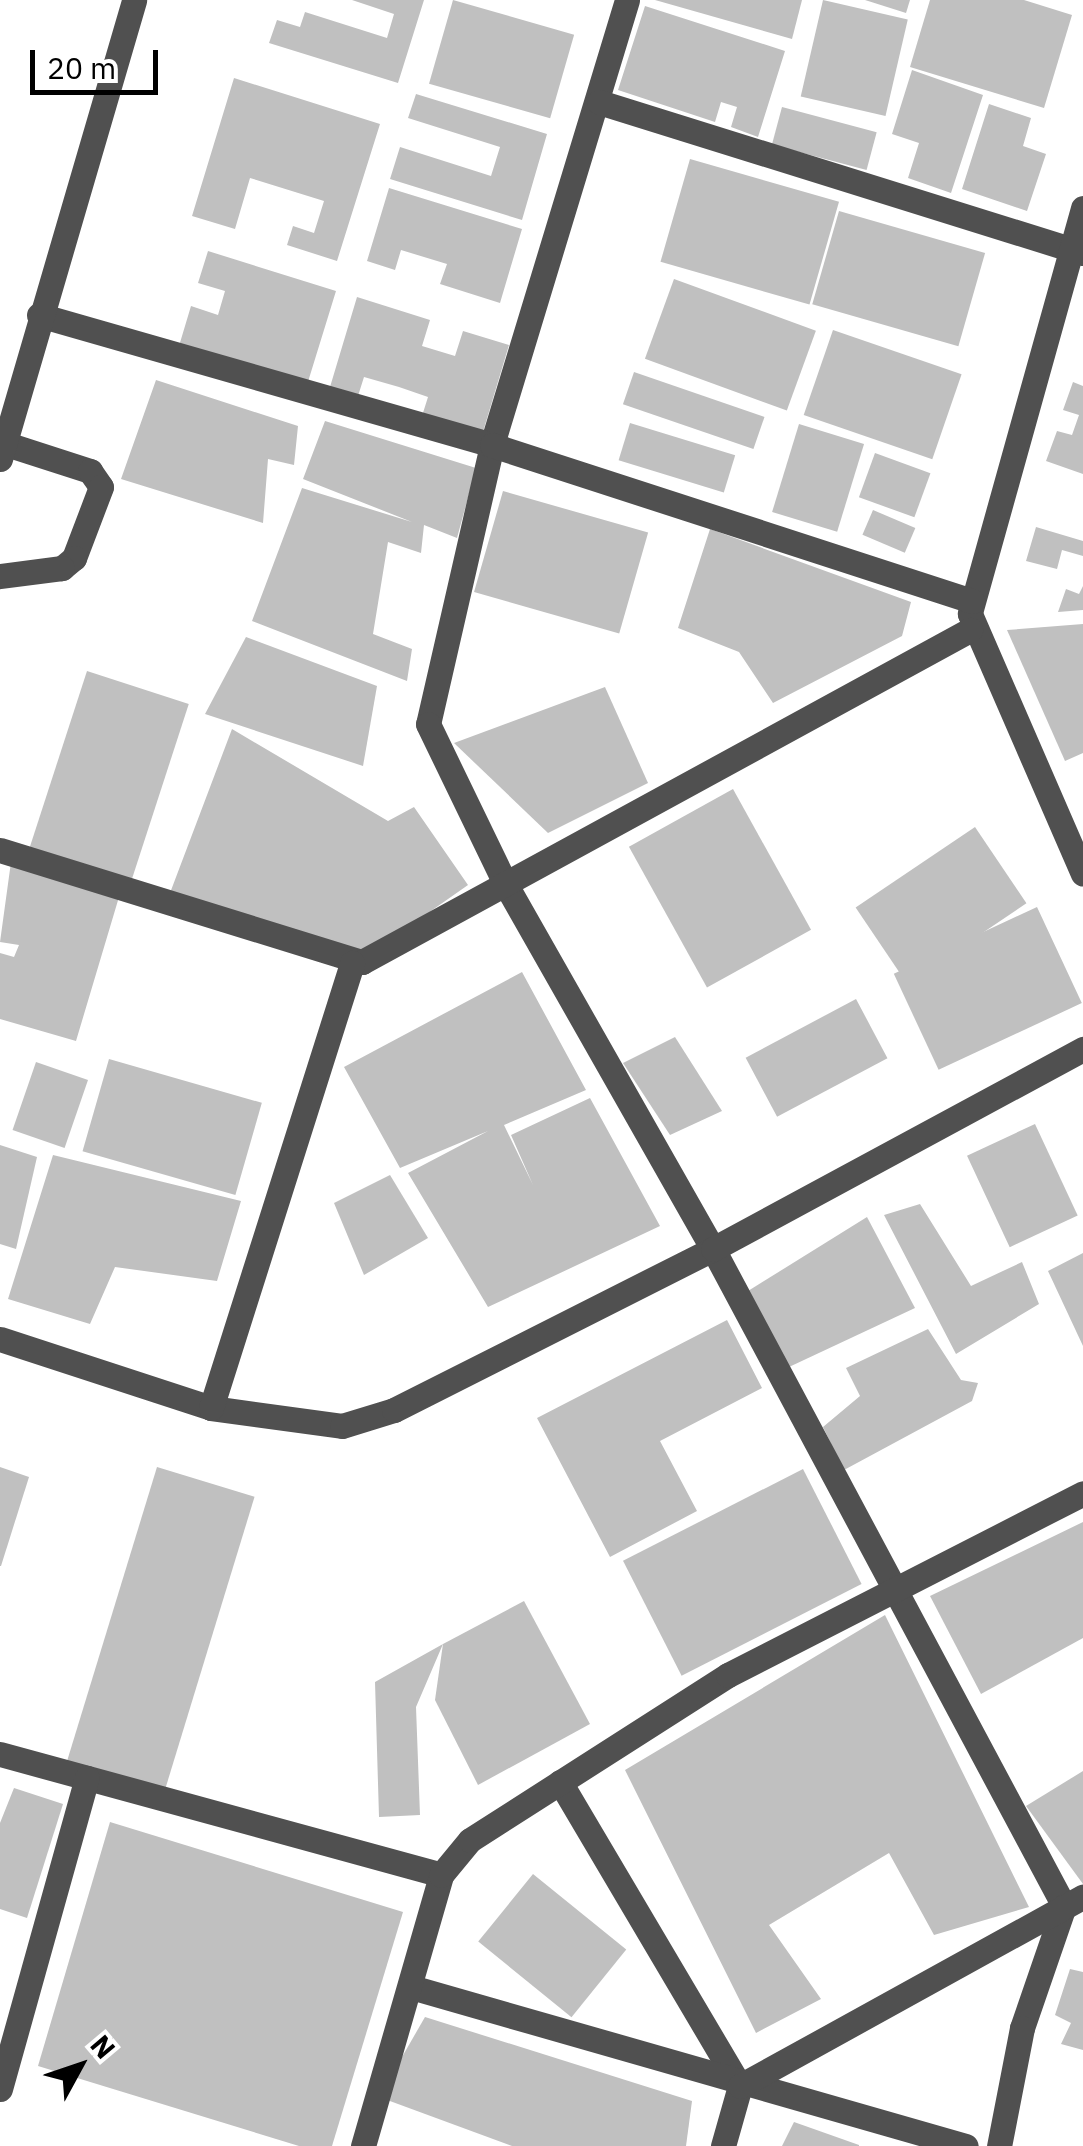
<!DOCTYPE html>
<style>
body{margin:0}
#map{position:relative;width:1083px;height:2146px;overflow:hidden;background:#fff;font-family:"IBM Plex Sans",sans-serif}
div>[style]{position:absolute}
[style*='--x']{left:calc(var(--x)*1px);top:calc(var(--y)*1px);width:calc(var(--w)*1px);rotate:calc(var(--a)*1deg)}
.building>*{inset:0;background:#c0c0c0;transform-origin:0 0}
.minor>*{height:25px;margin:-12.5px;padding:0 12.5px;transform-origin:12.5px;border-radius:12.5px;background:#505050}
span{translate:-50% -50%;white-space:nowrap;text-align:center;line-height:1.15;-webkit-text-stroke:8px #fff;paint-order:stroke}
.north{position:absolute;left:30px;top:2016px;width:100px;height:100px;-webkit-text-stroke:8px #fff;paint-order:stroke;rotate:50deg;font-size:28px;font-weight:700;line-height:40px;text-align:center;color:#000}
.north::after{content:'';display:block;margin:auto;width:35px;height:45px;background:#000;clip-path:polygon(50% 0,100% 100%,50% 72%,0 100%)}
.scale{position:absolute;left:30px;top:50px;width:128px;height:45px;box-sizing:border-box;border:5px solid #000;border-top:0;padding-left:12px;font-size:30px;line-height:35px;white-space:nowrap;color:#000;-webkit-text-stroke:8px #fff;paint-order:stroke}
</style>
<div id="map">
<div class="building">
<div style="clip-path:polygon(352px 0,424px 0,398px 83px,269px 43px,277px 20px,300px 27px,305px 12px,387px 38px,394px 14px)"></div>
<div style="left:453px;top:0;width:126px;height:87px;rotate:16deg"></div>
<div style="clip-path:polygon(655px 0,802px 0,792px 39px)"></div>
<div style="left:823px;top:0;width:87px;height:99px;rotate:13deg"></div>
<div style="clip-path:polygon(865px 0,910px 0,906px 13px)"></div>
<div style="clip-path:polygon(930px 0,1024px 0,1072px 15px,1044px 108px,910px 67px)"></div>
<div style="clip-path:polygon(645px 6px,785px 51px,758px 137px,731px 127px,737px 107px,721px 102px,715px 122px,618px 90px)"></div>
<div style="clip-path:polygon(912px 70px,983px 95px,951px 193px,908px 178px,919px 143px,892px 134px)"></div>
<div style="clip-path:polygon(234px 78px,380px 124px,337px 261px,287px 245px,293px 226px,314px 233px,324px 201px,250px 178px,235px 229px,192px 216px)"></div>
<div style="clip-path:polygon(416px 94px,547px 134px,522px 220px,390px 179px,400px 147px,491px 176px,500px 147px,408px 118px)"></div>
<div style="clip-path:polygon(989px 104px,1031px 118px,1023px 146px,1046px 154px,1027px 211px,962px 189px)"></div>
<div style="left:782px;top:107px;width:98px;height:39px;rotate:15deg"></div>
<div style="left:690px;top:159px;width:155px;height:107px;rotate:16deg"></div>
<div style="clip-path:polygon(389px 188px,522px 229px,500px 303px,440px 284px,447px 264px,401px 250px,395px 270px,367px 261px)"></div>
<div style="left:839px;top:211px;width:152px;height:97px;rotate:16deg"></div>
<div style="clip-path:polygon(208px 251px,336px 291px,307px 385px,179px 346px,191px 306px,218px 315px,225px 291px,198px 283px)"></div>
<div style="left:674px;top:279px;width:151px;height:85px;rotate:20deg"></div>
<div style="clip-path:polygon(357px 297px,430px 320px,422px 346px,455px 356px,463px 331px,509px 345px,482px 435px,422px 416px,428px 397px,399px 387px,364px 377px,358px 396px,330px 387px)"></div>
<div style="left:833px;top:330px;width:136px;height:90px;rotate:19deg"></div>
<div style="left:634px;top:372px;width:138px;height:34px;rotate:19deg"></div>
<div style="clip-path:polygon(156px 380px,298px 426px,294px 465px,268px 459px,263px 523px,121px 479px)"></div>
<div style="clip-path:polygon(1073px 382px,1083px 386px,1083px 474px,1046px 461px,1057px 431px,1072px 435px,1079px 415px,1063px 410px)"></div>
<div style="clip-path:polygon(325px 421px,476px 468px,457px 538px,424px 525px,421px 553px,388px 542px,373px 634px,412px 649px,407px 681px,252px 621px,302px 488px,412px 522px,303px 479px)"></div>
<div style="left:630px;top:423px;width:110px;height:39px;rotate:17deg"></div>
<div style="left:799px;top:424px;width:68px;height:92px;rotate:17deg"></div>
<div style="left:875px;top:453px;width:59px;height:47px;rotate:20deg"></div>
<div style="left:503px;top:491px;width:151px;height:105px;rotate:16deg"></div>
<div style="left:873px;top:510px;width:46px;height:27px;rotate:23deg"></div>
<div style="clip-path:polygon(1036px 527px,1083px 541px,1083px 556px,1062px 550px,1057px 569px,1026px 561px)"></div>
<div style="clip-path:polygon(710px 529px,911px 602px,902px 636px,773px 703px,739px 652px,678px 628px)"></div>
<div style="clip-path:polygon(1083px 586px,1083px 610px,1058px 612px,1066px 589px,1079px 594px)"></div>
<div style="clip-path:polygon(1083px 624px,1083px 753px,1065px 761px,1007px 630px)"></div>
<div style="clip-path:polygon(246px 637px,377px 686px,363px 766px,205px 714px)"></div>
<div style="left:87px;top:671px;width:107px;height:191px;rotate:18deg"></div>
<div style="clip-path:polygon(605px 687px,648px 783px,548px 833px,454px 743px)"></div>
<div style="clip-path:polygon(232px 729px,388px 821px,414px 807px,468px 885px,361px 960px,170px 893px)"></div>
<div style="left:733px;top:789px;width:161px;height:119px;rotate:61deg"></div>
<div style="left:975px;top:827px;width:92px;height:144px;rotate:56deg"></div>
<div style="clip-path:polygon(11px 862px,119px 897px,76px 1041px,0 1019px,0 953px,14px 957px,19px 945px,0 942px)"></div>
<div style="left:1037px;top:907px;width:106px;height:158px;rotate:65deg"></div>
<div style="clip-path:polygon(522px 972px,586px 1090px,504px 1125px,533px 1185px,511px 1135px,590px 1098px,660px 1226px,488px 1307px,408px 1173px,488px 1131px,400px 1168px,344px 1067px)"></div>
<div style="left:856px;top:999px;width:67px;height:125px;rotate:62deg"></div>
<div style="clip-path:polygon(675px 1037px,722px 1111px,670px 1135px,623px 1063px)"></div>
<div style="left:109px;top:1059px;width:159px;height:96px;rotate:16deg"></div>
<div style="left:36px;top:1062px;width:55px;height:72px;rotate:19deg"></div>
<div style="left:1035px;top:1124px;width:101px;height:75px;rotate:65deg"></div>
<div style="clip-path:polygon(0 1145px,37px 1157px,16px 1249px,0 1244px)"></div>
<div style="clip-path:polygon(53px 1155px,241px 1201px,217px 1281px,115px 1267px,90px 1324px,8px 1299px)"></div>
<div style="clip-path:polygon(390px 1175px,428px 1238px,364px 1275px,334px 1203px)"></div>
<div style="clip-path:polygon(920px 1204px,971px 1286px,1022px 1262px,1039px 1304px,956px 1354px,884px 1215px)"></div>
<div style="clip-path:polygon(867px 1217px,915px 1308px,789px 1367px,748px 1291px)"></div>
<div style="clip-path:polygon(1083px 1253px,1083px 1346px,1048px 1271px)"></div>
<div style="clip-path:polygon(727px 1320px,762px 1388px,660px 1441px,697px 1511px,610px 1557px,537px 1418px)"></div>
<div style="clip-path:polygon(928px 1329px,961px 1380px,978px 1383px,972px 1401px,844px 1470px,823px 1427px,860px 1396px,846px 1368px)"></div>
<div style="clip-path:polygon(0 1467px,29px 1477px,1px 1566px,0 1566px)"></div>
<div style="left:157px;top:1467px;width:102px;height:307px;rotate:17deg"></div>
<div style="left:803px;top:1469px;width:129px;height:202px;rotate:63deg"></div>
<div style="clip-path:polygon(1083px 1522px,1083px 1638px,981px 1694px,930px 1596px)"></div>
<div style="clip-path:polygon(524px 1601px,590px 1724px,478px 1785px,435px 1700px,443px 1644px)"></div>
<div style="clip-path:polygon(885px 1615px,1029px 1907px,934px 1935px,889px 1853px,769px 1925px,821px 1999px,756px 2033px,625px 1770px)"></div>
<div style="clip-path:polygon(443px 1644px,416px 1707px,420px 1815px,379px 1817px,375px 1682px)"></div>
<div style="clip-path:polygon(1083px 1771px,1083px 1884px,1026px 1806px)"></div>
<div style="clip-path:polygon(14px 1788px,63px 1804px,27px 1918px,0 1909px,0 1823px)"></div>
<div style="clip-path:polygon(110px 1822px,403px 1912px,332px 2146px,299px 2146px,38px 2066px)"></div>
<div style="left:533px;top:1874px;width:120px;height:87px;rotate:39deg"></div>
<div style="clip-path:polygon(1070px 1969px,1083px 1972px,1083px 2050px,1061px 2044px,1071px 2023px,1055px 2015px)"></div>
<div style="clip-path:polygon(425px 2017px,692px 2101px,686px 2146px,512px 2146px,379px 2097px)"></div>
<div style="clip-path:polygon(794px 2122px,859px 2145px,859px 2146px,782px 2146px)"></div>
</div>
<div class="minor">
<div style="--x:627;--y:0;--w:465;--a:106.9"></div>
<div style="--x:492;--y:445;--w:286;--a:102.9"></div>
<div style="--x:428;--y:724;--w:179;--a:64.2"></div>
<div style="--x:506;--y:885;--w:419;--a:60.4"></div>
<div style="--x:713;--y:1249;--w:745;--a:61.89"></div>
<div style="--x:1064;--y:1906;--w:129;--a:109"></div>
<div style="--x:1022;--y:2028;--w:120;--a:101"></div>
<div style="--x:599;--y:102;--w:507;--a:17.33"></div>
<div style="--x:1083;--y:208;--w:421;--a:105.6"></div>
<div style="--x:970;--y:614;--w:283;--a:66.5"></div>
<div style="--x:39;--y:315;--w:471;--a:16"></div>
<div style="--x:492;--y:445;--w:505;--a:18"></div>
<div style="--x:0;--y:442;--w:95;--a:17.9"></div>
<div style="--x:90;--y:471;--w:19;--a:55"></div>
<div style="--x:101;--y:487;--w:76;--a:110.8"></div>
<div style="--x:74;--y:558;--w:16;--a:140"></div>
<div style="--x:62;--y:568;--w:63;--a:172.6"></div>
<div style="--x:0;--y:459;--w:478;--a:-73.7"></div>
<div style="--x:0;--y:850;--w:379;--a:17.2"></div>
<div style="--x:362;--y:962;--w:693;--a:-28.64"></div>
<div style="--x:0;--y:1339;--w:222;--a:18.1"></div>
<div style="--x:211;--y:1408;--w:132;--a:7.8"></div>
<div style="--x:342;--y:1426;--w:54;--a:-17.1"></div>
<div style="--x:394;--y:1410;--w:357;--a:-26.8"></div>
<div style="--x:713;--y:1249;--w:421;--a:-28.4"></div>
<div style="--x:211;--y:1408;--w:467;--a:-72.4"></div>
<div style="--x:0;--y:1754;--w:457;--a:15.3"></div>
<div style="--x:560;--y:1782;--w:353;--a:59.4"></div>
<div style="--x:411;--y:1987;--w:577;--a:15.99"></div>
<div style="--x:0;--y:2089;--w:323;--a:-74.4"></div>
<div style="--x:363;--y:2146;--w:282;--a:-73.9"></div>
<div style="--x:441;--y:1875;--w:45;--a:-50.4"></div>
<div style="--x:470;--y:1840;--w:306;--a:-32.6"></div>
<div style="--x:728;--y:1675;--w:399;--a:-27.1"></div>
<div style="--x:723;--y:2146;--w:62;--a:-74.2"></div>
<div style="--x:740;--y:2086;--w:392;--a:-28.9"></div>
</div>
<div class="north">N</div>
<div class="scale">20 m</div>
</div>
